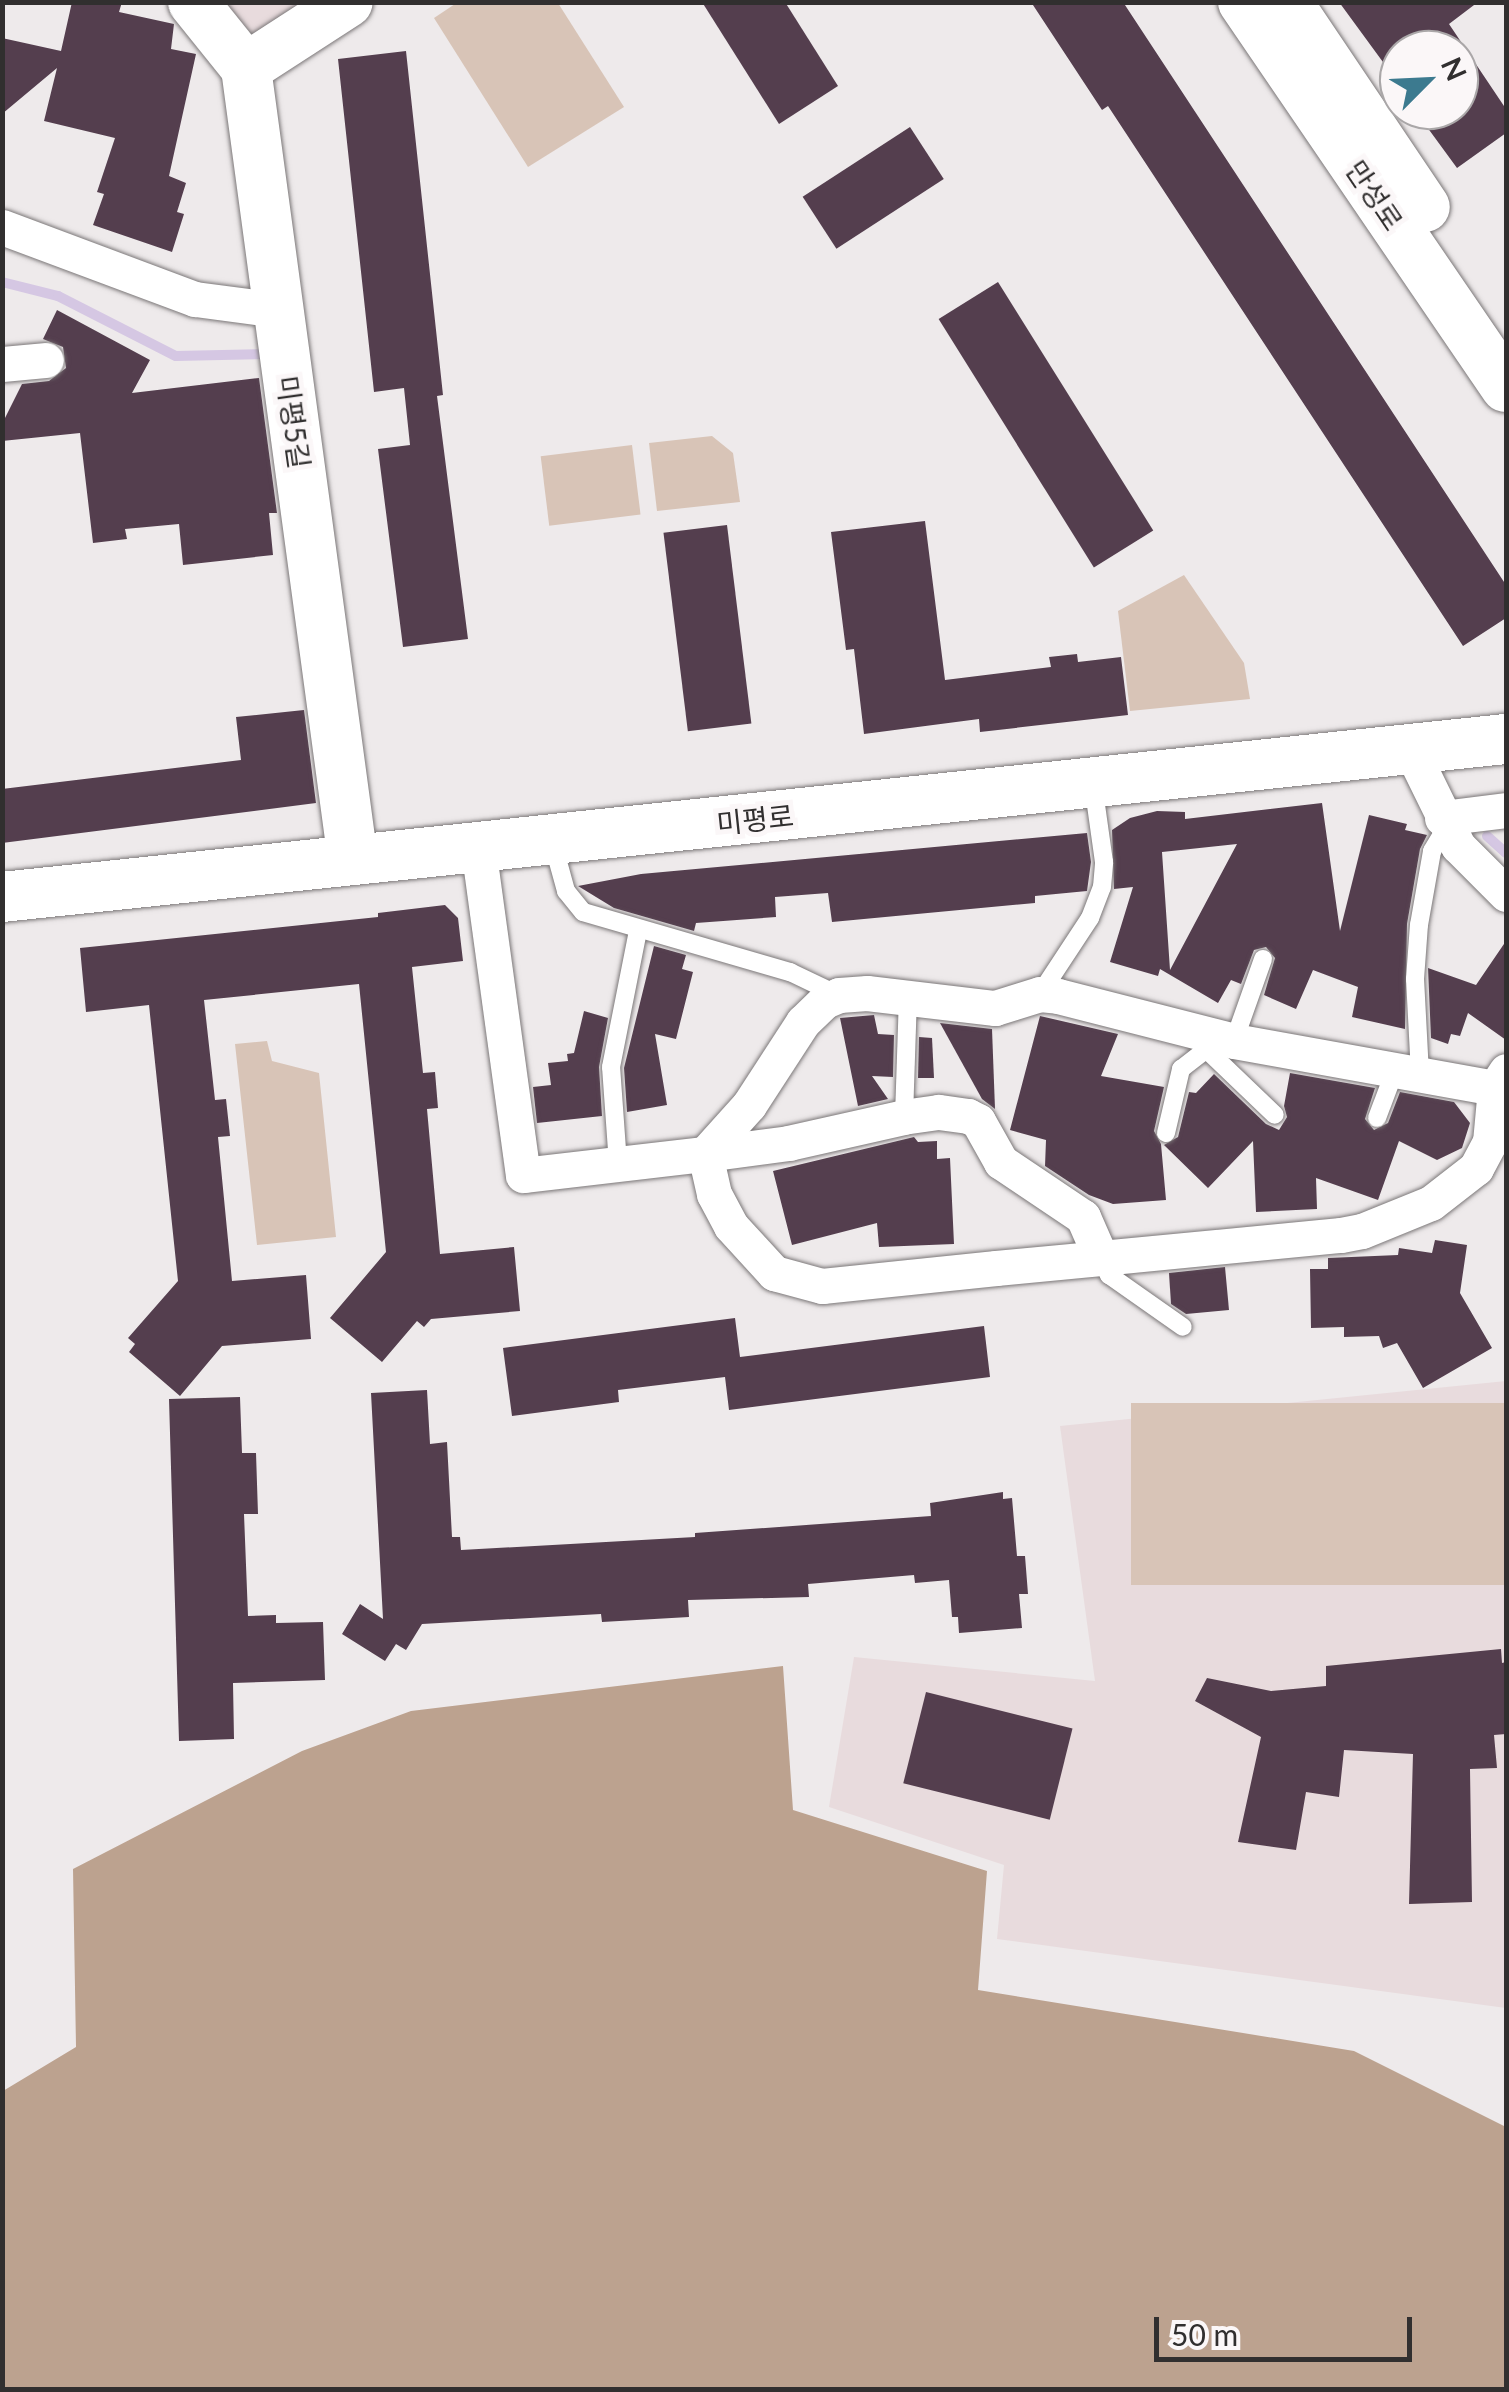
<!DOCTYPE html>
<meta charset="utf-8">
<style>
body{margin:0}
#map{position:relative;width:1509px;height:2392px;overflow:hidden;background:#eeeaeb;font-family:Lato,"Noto Sans KR",sans-serif}
div>[style]{position:absolute}
[style*='--x']{left:calc(var(--x)*1px);top:calc(var(--y)*1px);width:calc(var(--w)*1px);rotate:calc(var(--a)*1deg)}
.built>*{inset:0;background:#e8dbdd}
.green>*{inset:0;background:#d8c4b7;transform-origin:0 0}
.forest>*{inset:0;background:#bca28f}
.stream>*{height:10px;margin:-5px;padding:0 5px;transform-origin:5px;border-radius:5px;background:#d5c7e3}
.building>*{inset:0;background:#543e4e;transform-origin:0 0}
.roads{filter:drop-shadow(0 0 2px #7b7778) drop-shadow(0 0 2px #7b7778)}
.lane>*{height:18px;margin:-9px;padding:0 9px;transform-origin:9px;border-radius:9px;background:#fff}
.street>*{height:35px;margin:-17.5px;padding:0 17.5px;transform-origin:17.5px;border-radius:17.5px;background:#fff}
.secondary>*{height:50px;margin:-25px;padding:0 25px;transform-origin:25px;border-radius:25px;background:#fff}
span{translate:-50% -50%;white-space:nowrap;text-align:center;line-height:1.15;-webkit-text-stroke:10px #fbf7f8;paint-order:stroke}
.street-label{font-size:28px;color:#312f2f}
.frame{position:absolute;inset:0;border:5px solid #312f2f;pointer-events:none}
.north{position:absolute;left:1379px;top:30px;width:100px;height:100px;box-sizing:border-box;background:#fbf7f8;border:2px solid #aaa7a8;border-radius:50%;rotate:66deg;font-size:28px;font-weight:700;line-height:40px;text-align:center;color:#312f2f}
.north::after{content:'';display:block;margin:auto;width:35px;height:45px;background:#3c7a8f;clip-path:polygon(50% 0,100% 100%,50% 72%,0 100%)}
.scale{position:absolute;left:1154px;top:2317px;width:258px;height:45px;box-sizing:border-box;border:5px solid #312f2f;border-top:0;padding-left:12px;font-size:30px;line-height:35px;white-space:nowrap;color:#312f2f;-webkit-text-stroke:8px #fbf7f8;paint-order:stroke}
</style>
<div id="map">
<div class="built">
<div style="clip-path:polygon(211px 3px,307px 3px,243px 44px)"></div>
<div style="clip-path:polygon(1506px 1381px,1506px 2008px,997px 1939px,1004px 1865px,829px 1807px,854px 1657px,1095px 1681px,1060px 1426px)"></div>
</div>
<div class="green">
<div style="clip-path:polygon(458px 2px,558px 3px,624px 107px,528px 167px,434px 18px)"></div>
<div style="clip-path:polygon(712px 436px,733px 453px,740px 502px,657px 511px,649px 443px)"></div>
<div style="left:632px;top:445px;width:70px;height:92px;rotate:83deg"></div>
<div style="clip-path:polygon(1184px 575px,1244px 663px,1250px 699px,1130px 711px,1118px 611px)"></div>
<div style="clip-path:polygon(267px 1041px,272px 1061px,319px 1073px,336px 1237px,257px 1245px,235px 1044px)"></div>
<div style="left:1506px;top:1403px;width:182px;height:375px;rotate:90deg"></div>
</div>
<div class="forest">
<div style="clip-path:polygon(783px 1666px,793px 1810px,987px 1871px,978px 1990px,1354px 2051px,1506px 2127px,1506px 2389px,3px 2389px,3px 2091px,76px 2047px,73px 1869px,302px 1751px,411px 1711px)"></div>
</div>
<div class="stream">
<div style="--x:2;--y:282;--w:58;--a:14"></div>
<div style="--x:58;--y:296;--w:132;--a:27"></div>
<div style="--x:176;--y:356;--w:92;--a:-1.2"></div>
<div style="--x:1487;--y:836;--w:25;--a:42"></div>
</div>
<div class="building">
<div style="clip-path:polygon(72px 2px,122px 2px,119px 12px,174px 24px,171px 49px,196px 54px,169px 176px,186px 183px,177px 212px,184px 214px,172px 252px,93px 225px,104px 194px,97px 192px,115px 138px,44px 121px,57px 68px,2px 114px,2px 38px,61px 51px)"></div>
<div style="clip-path:polygon(702px 2px,785px 2px,838px 86px,779px 124px)"></div>
<div style="clip-path:polygon(1031px 2px,1123px 2px,1506px 585px,1506px 618px,1463px 646px,1108px 106px,1102px 110px)"></div>
<div style="clip-path:polygon(1339px 2px,1478px 2px,1449px 24px,1506px 109px,1506px 133px,1457px 168px,1427px 127px,1451px 110px,1459px 110px,1459px 50px,1399px 50px,1399px 84px)"></div>
<div style="clip-path:polygon(406px 51px,443px 395px,437px 396px,468px 639px,403px 647px,378px 449px,410px 445px,404px 388px,374px 392px,338px 59px)"></div>
<div style="left:910px;top:127px;width:62px;height:128px;rotate:57deg"></div>
<div style="left:998px;top:282px;width:293px;height:70px;rotate:58deg"></div>
<div style="clip-path:polygon(57px 310px,150px 360px,132px 393px,259px 378px,277px 513px,269px 513px,273px 555px,183px 565px,179px 524px,125px 529px,127px 539px,93px 543px,80px 433px,2px 441px,2px 424px,22px 384px,49px 381px,66px 368px,63px 347px,43px 339px)"></div>
<div style="clip-path:polygon(925px 521px,945px 680px,1051px 667px,1049px 657px,1077px 654px,1078px 662px,1121px 657px,1128px 715px,980px 732px,979px 719px,864px 734px,854px 649px,846px 650px,831px 532px)"></div>
<div style="left:727px;top:525px;width:200px;height:64px;rotate:83deg"></div>
<div style="clip-path:polygon(304px 710px,316px 803px,2px 843px,2px 789px,241px 760px,236px 717px)"></div>
<div style="clip-path:polygon(evenodd,1322px 803px,1340px 931px,1369px 815px,1407px 824px,1405px 830px,1427px 835px,1420px 849px,1407px 924px,1405px 1029px,1352px 1017px,1358px 987px,1313px 970px,1296px 1009px,1264px 995px,1275px 958px,1266px 947px,1254px 950px,1241px 984px,1231px 980px,1218px 1003px,1160px 969px,1158px 976px,1110px 962px,1133px 887px,1114px 889px,1112px 830px,1130px 818px,1157px 811px,1185px 812px,1185px 819px,1322px 803px,1237px 844px,1170px 970px,1162px 852px,1237px 844px)"></div>
<div style="clip-path:polygon(1087px 833px,1091px 862px,1087px 891px,1035px 896px,1035px 903px,832px 922px,828px 893px,775px 897px,776px 917px,696px 923px,694px 931px,614px 908px,578px 886px,641px 874px)"></div>
<div style="clip-path:polygon(445px 905px,458px 918px,463px 961px,412px 967px,423px 1073px,435px 1072px,438px 1108px,427px 1109px,440px 1254px,514px 1247px,520px 1311px,431px 1319px,424px 1327px,417px 1321px,382px 1362px,330px 1318px,386px 1252px,359px 984px,204px 1000px,215px 1100px,226px 1099px,230px 1136px,218px 1137px,232px 1281px,306px 1275px,311px 1339px,222px 1346px,180px 1396px,129px 1352px,135px 1344px,128px 1338px,178px 1281px,149px 1005px,86px 1012px,80px 948px,378px 917px,378px 913px)"></div>
<div style="clip-path:polygon(1506px 941px,1506px 1040px,1468px 1013px,1460px 1036px,1451px 1034px,1448px 1044px,1431px 1038px,1428px 968px,1476px 985px)"></div>
<div style="clip-path:polygon(654px 946px,686px 955px,682px 969px,693px 972px,676px 1039px,655px 1034px,667px 1105px,627px 1112px,624px 1068px)"></div>
<div style="clip-path:polygon(584px 1011px,608px 1018px,599px 1067px,602px 1116px,537px 1123px,533px 1087px,551px 1085px,548px 1063px,568px 1061px,567px 1054px,574px 1053px)"></div>
<div style="clip-path:polygon(874px 1015px,878px 1034px,894px 1035px,893px 1077px,872px 1076px,888px 1099px,858px 1106px,840px 1018px)"></div>
<div style="clip-path:polygon(1040px 1016px,1118px 1034px,1101px 1076px,1164px 1087px,1154px 1131px,1161px 1144px,1166px 1200px,1113px 1204px,1089px 1195px,1045px 1166px,1046px 1140px,1010px 1130px)"></div>
<div style="clip-path:polygon(940px 1023px,992px 1029px,995px 1109px,982px 1099px)"></div>
<div style="clip-path:polygon(919px 1037px,932px 1038px,934px 1078px,918px 1078px)"></div>
<div style="clip-path:polygon(1290px 1073px,1375px 1088px,1365px 1119px,1374px 1130px,1388px 1123px,1400px 1092px,1454px 1102px,1470px 1123px,1462px 1148px,1437px 1160px,1399px 1141px,1378px 1200px,1316px 1178px,1317px 1209px,1256px 1212px,1253px 1141px,1208px 1188px,1164px 1145px,1178px 1137px,1189px 1092px,1196px 1093px,1214px 1074px,1266px 1124px,1279px 1130px,1287px 1117px,1284px 1106px)"></div>
<div style="clip-path:polygon(914px 1137px,918px 1142px,937px 1141px,937px 1159px,950px 1158px,954px 1244px,879px 1247px,877px 1223px,792px 1245px,773px 1171px)"></div>
<div style="clip-path:polygon(1435px 1240px,1467px 1245px,1460px 1293px,1492px 1348px,1423px 1388px,1397px 1343px,1383px 1348px,1379px 1336px,1344px 1337px,1344px 1327px,1311px 1328px,1310px 1269px,1328px 1269px,1328px 1258px,1398px 1255px,1399px 1248px,1432px 1253px)"></div>
<div style="clip-path:polygon(1225px 1267px,1229px 1310px,1186px 1314px,1171px 1304px,1169px 1273px)"></div>
<div style="clip-path:polygon(735px 1318px,740px 1357px,984px 1326px,990px 1377px,729px 1410px,725px 1377px,618px 1390px,619px 1402px,512px 1416px,503px 1348px)"></div>
<div style="clip-path:polygon(427px 1390px,430px 1444px,447px 1442px,452px 1537px,460px 1537px,461px 1550px,695px 1537px,695px 1533px,931px 1516px,930px 1503px,1003px 1492px,1003px 1499px,1012px 1498px,1017px 1556px,1025px 1556px,1028px 1594px,1019px 1594px,1022px 1628px,959px 1633px,958px 1617px,952px 1617px,949px 1580px,915px 1583px,914px 1575px,808px 1584px,809px 1597px,688px 1600px,689px 1617px,602px 1622px,601px 1614px,422px 1624px,406px 1650px,396px 1644px,385px 1661px,342px 1634px,360px 1604px,383px 1619px,371px 1393px)"></div>
<div style="clip-path:polygon(240px 1397px,242px 1453px,256px 1453px,258px 1514px,244px 1514px,248px 1616px,276px 1615px,276px 1623px,323px 1622px,325px 1680px,233px 1683px,234px 1739px,179px 1741px,169px 1399px)"></div>
<div style="clip-path:polygon(1501px 1649px,1502px 1663px,1506px 1662px,1506px 1734px,1494px 1735px,1497px 1768px,1470px 1769px,1472px 1902px,1409px 1904px,1413px 1754px,1344px 1750px,1339px 1797px,1306px 1792px,1296px 1850px,1238px 1842px,1261px 1737px,1195px 1701px,1207px 1678px,1271px 1691px,1326px 1686px,1326px 1666px)"></div>
<div style="left:926px;top:1692px;width:151px;height:94px;rotate:14deg"></div>
</div>
<div class="roads">
<div class="lane">
<div style="--x:552;--y:840;--w:53;--a:74.6"></div>
<div style="--x:566;--y:891;--w:27;--a:51"></div>
<div style="--x:583;--y:912;--w:216;--a:16.2"></div>
<div style="--x:790;--y:972;--w:53;--a:25.6"></div>
<div style="--x:1040;--y:994;--w:91;--a:-56.7"></div>
<div style="--x:1090;--y:918;--w:33;--a:-69"></div>
<div style="--x:1102;--y:887;--w:25;--a:-85"></div>
<div style="--x:1104;--y:862;--w:79;--a:-98"></div>
<div style="--x:1234;--y:1041;--w:87;--a:-70.5"></div>
<div style="--x:1206;--y:1049;--w:95;--a:43.7"></div>
<div style="--x:1420;--y:1074;--w:95;--a:-93"></div>
<div style="--x:1415;--y:979;--w:54;--a:-85.8"></div>
<div style="--x:1419;--y:925;--w:75;--a:-80"></div>
<div style="--x:1432;--y:851;--w:27;--a:-59"></div>
<div style="--x:904;--y:1117;--w:118;--a:-88.1"></div>
<div style="--x:1377;--y:1118;--w:51;--a:-69.4"></div>
<div style="--x:1166;--y:1133;--w:66;--a:-76.8"></div>
<div style="--x:1181;--y:1069;--w:51;--a:-37.8"></div>
<div style="--x:618;--y:1164;--w:97;--a:-94.1"></div>
<div style="--x:611;--y:1067;--w:139;--a:-78.8"></div>
<div style="--x:1101;--y:1258;--w:19;--a:65"></div>
<div style="--x:1109;--y:1275;--w:90;--a:35.1"></div>
</div>
<div class="street">
<div style="--x:2;--y:227;--w:206;--a:20.5"></div>
<div style="--x:195;--y:299;--w:85;--a:7.5"></div>
<div style="--x:2;--y:364;--w:44;--a:-5.2"></div>
<div style="--x:1411;--y:750;--w:107;--a:63.9"></div>
<div style="--x:1458;--y:846;--w:68;--a:45"></div>
<div style="--x:1442;--y:818;--w:64;--a:-7.1"></div>
<div style="--x:478;--y:847;--w:331;--a:82.2"></div>
<div style="--x:523;--y:1175;--w:183;--a:-6.6"></div>
<div style="--x:705;--y:1154;--w:66;--a:-48.1"></div>
<div style="--x:749;--y:1105;--w:99;--a:-57"></div>
<div style="--x:803;--y:1022;--w:30;--a:-44"></div>
<div style="--x:825;--y:1001;--w:15;--a:-23"></div>
<div style="--x:839;--y:995;--w:28;--a:-4"></div>
<div style="--x:867;--y:993;--w:129;--a:6.7"></div>
<div style="--x:995;--y:1008;--w:47;--a:-17.3"></div>
<div style="--x:1040;--y:994;--w:18;--a:6"></div>
<div style="--x:1058;--y:996;--w:182;--a:14.3"></div>
<div style="--x:1234;--y:1041;--w:265;--a:10.2"></div>
<div style="--x:1495;--y:1088;--w:20;--a:-57"></div>
<div style="--x:1101;--y:1258;--w:45;--a:-113.7"></div>
<div style="--x:1083;--y:1217;--w:99;--a:-146.1"></div>
<div style="--x:1001;--y:1162;--w:47;--a:-119.3"></div>
<div style="--x:978;--y:1121;--w:11;--a:-153"></div>
<div style="--x:968;--y:1116;--w:30;--a:-172"></div>
<div style="--x:938;--y:1112;--w:34;--a:172"></div>
<div style="--x:904;--y:1117;--w:118;--a:167.3"></div>
<div style="--x:789;--y:1143;--w:85;--a:172.5"></div>
<div style="--x:705;--y:1154;--w:41;--a:77.3"></div>
<div style="--x:714;--y:1194;--w:36;--a:62"></div>
<div style="--x:731;--y:1226;--w:64;--a:47.5"></div>
<div style="--x:774;--y:1273;--w:50;--a:15.2"></div>
<div style="--x:822;--y:1286;--w:175;--a:-5.9"></div>
<div style="--x:996;--y:1268;--w:105;--a:-5.4"></div>
<div style="--x:1101;--y:1258;--w:241;--a:-5.5"></div>
<div style="--x:1341;--y:1235;--w:21;--a:-11"></div>
<div style="--x:1362;--y:1231;--w:74;--a:-22.1"></div>
<div style="--x:1431;--y:1203;--w:57;--a:-37.9"></div>
<div style="--x:1476;--y:1168;--w:30;--a:-62"></div>
<div style="--x:1490;--y:1142;--w:54;--a:-84.7"></div>
</div>
<div class="secondary">
<div style="--x:193;--y:2;--w:85;--a:51.2"></div>
<div style="--x:246;--y:68;--w:799;--a:82.31"></div>
<div style="--x:1243;--y:2;--w:466;--a:55.7"></div>
<div style="--x:1287;--y:2;--w:247;--a:56.1"></div>
<div style="--x:246;--y:68;--w:121;--a:-32.9"></div>
<div style="--x:2;--y:897;--w:1512;--a:-6"></div>
</div>
</div>
<div class="street-label">
<span style="left:1375px;top:195px;rotate:56deg">만성로</span>
<span style="left:294px;top:422px;rotate:82deg">미평5길</span>
<span style="left:755px;top:819px;rotate:-6deg">미평로</span>
</div>
<div class="frame"></div>
<div class="north">N</div>
<div class="scale">50 m</div>
</div>
